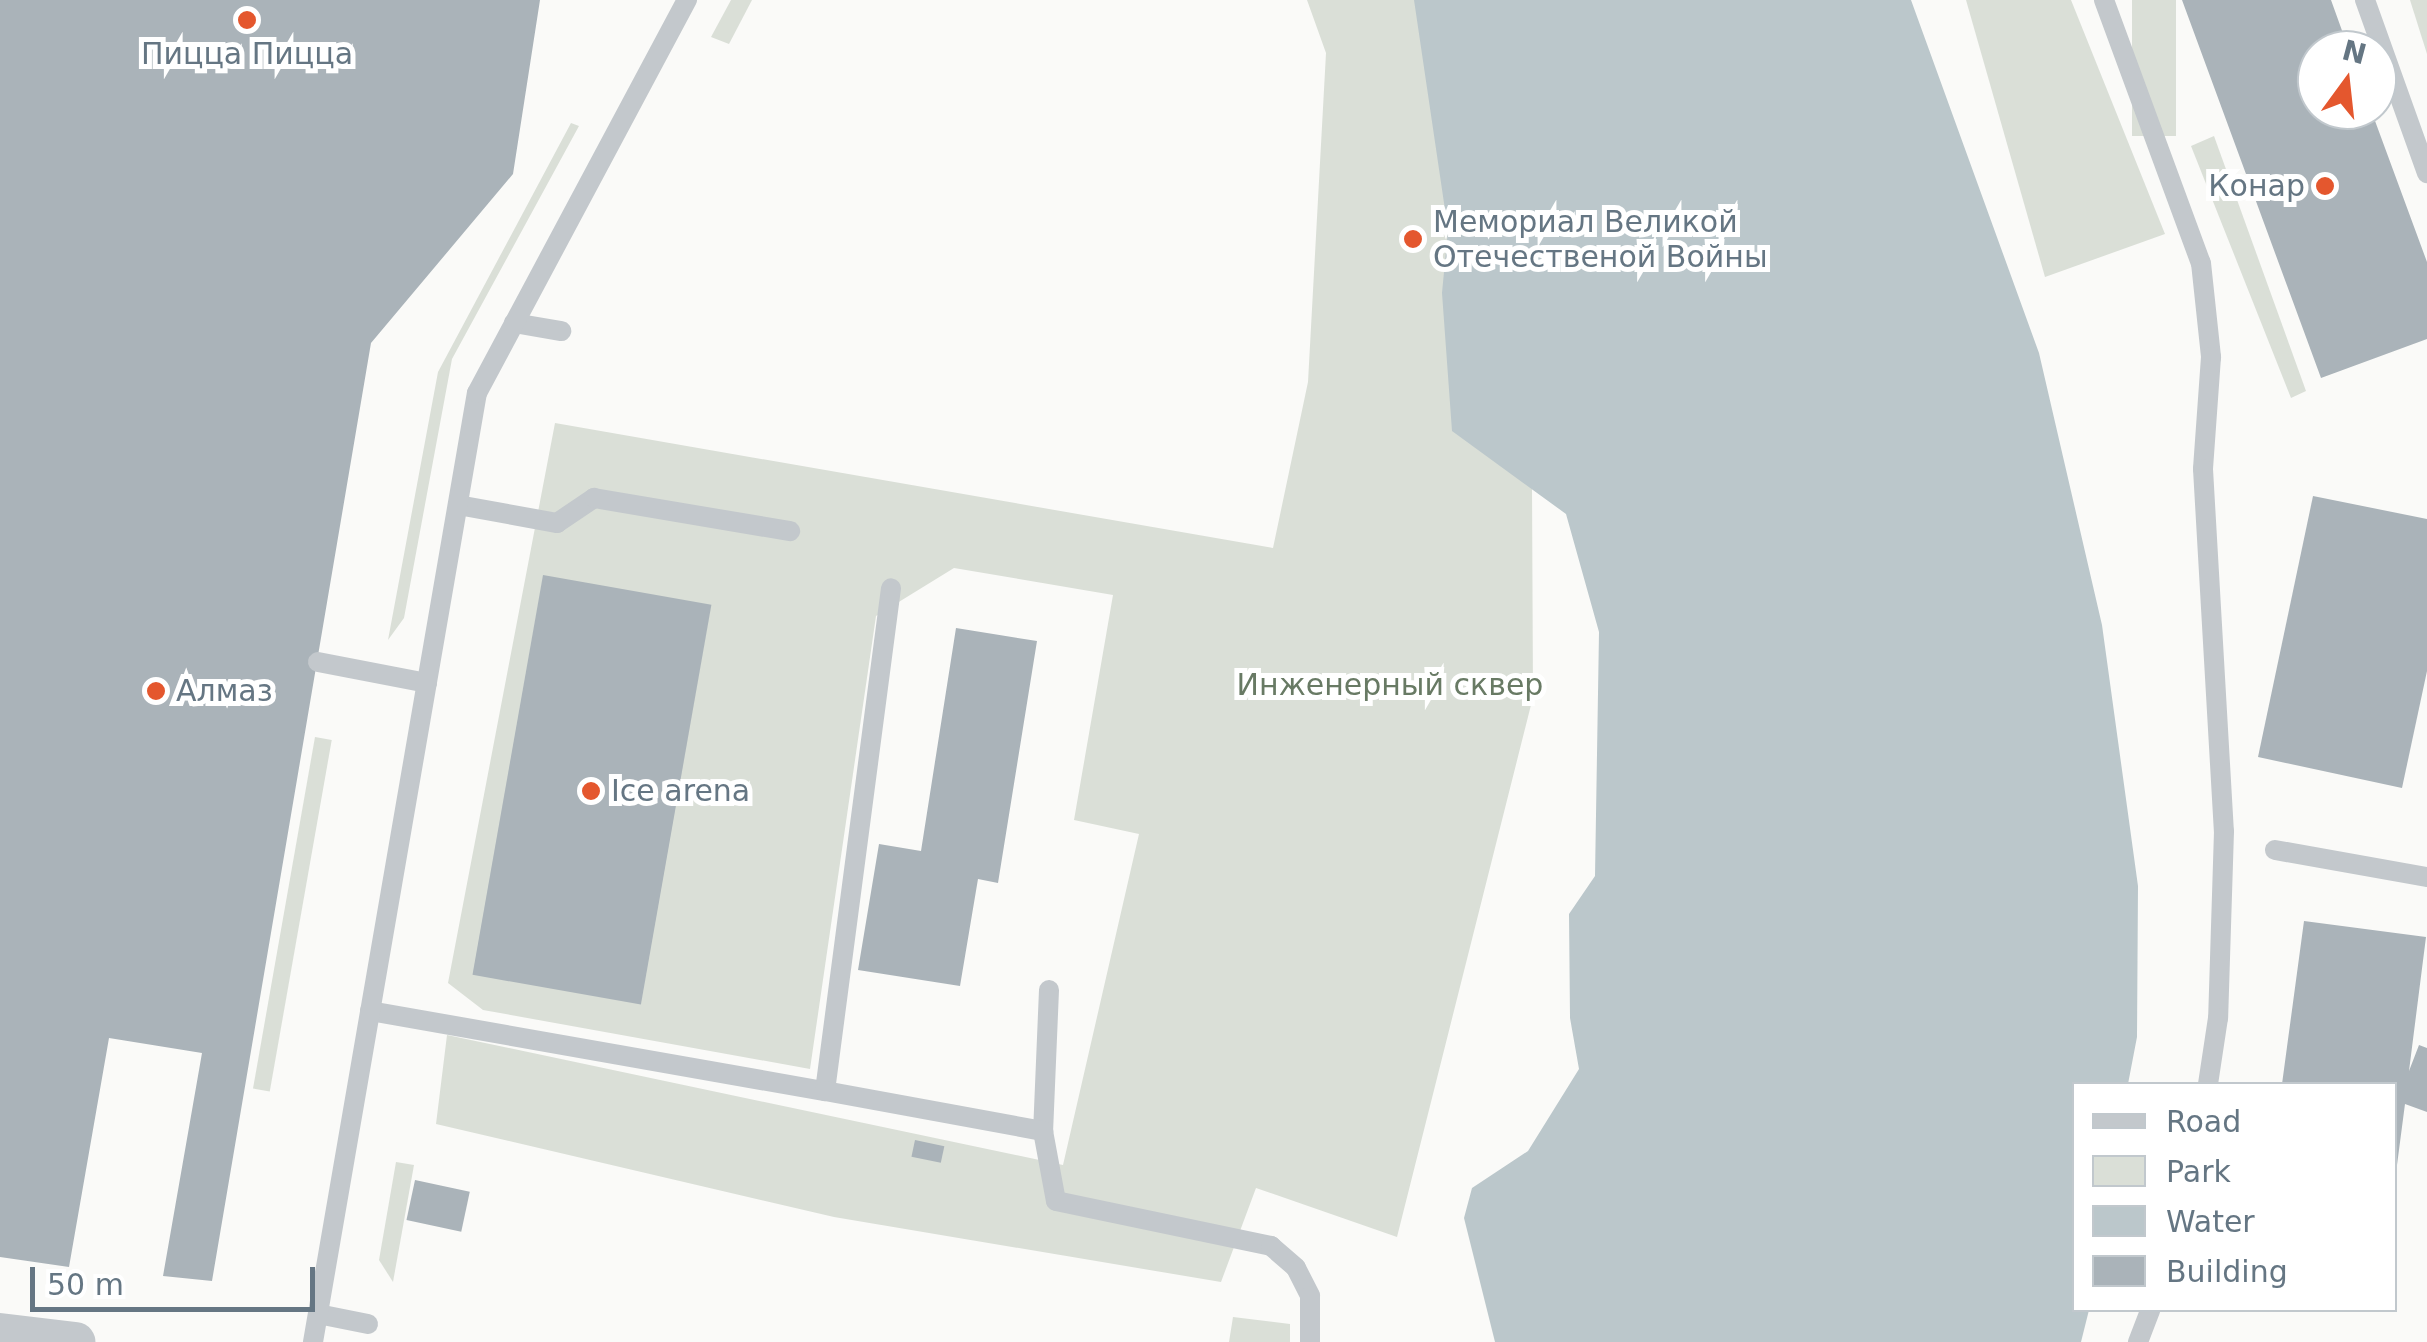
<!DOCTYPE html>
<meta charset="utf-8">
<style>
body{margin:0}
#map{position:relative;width:2427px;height:1342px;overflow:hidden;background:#fafaf8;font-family:"DejaVu Sans",sans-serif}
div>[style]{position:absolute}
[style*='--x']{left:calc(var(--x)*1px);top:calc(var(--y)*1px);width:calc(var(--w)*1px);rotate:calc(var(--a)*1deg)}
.green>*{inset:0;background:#dadfd7;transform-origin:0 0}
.water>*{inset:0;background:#bbc7cb}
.building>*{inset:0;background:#aab3b9;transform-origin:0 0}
.service>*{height:20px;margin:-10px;padding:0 10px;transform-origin:10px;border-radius:10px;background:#c3c8cc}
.minor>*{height:40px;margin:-20px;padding:0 20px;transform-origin:20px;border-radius:20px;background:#c3c8cc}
.dots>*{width:28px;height:28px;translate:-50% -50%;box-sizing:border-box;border:5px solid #fff;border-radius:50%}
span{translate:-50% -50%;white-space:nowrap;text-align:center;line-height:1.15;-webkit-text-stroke:10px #fff;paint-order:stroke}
.poi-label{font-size:30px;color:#657683}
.right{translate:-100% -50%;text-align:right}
.left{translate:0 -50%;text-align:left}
.park-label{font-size:30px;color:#687a64}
.legend{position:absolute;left:2072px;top:1082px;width:325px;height:230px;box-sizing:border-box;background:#fff;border:2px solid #c1c8cd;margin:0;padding:12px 18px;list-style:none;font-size:30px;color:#657683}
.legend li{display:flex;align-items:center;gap:20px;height:50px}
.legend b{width:50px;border:2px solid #c1c8cd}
.north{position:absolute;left:2297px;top:30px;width:100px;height:100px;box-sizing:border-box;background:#fff;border:2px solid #c1c8cd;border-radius:50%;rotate:15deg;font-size:28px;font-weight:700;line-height:40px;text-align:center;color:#657683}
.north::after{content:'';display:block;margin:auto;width:35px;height:45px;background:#e4572e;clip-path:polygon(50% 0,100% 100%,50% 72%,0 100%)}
.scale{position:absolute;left:30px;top:1267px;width:285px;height:45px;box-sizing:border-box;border:5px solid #657683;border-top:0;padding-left:12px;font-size:30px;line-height:35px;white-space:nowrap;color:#657683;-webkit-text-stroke:8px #fff;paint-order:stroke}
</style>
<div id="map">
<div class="green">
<div style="clip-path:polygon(731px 0,752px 0,729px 44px,711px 37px)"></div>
<div style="clip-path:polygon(1307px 0,1516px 0,1530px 59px,1533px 697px,1397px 1237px,1256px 1188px,1221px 1282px,834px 1217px,436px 1124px,447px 1035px,1063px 1165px,1139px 834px,1074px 820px,1113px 595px,954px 568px,876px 616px,810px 1069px,483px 1010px,448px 983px,555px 423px,1273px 548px,1308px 382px,1326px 53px)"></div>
<div style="clip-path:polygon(1966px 0,2071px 0,2165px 234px,2045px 277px)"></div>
<div style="left:2132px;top:0;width:44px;height:136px"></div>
<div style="clip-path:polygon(2410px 0,2427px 0,2427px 54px)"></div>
<div style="clip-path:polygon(571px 123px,579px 126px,452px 359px,404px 618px,388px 640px,438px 372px)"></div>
<div style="clip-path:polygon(2214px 136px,2306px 391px,2291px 398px,2191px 146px)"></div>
<div style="left:315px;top:737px;width:17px;height:357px;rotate:10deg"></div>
<div style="clip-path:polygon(396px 1162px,414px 1165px,393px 1282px,379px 1260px)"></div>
<div style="clip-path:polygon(1233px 1317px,1290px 1324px,1290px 1342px,1229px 1342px)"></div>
</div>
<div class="water">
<div style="clip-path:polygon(1414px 0,1911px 0,2039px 353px,2102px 625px,2138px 886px,2137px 1037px,2128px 1084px,2074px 1084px,2074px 1310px,2089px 1310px,2081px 1342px,1495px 1342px,1464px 1218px,1472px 1188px,1528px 1151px,1579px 1069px,1570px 1018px,1569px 914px,1595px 876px,1599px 632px,1566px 514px,1452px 431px,1442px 293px,1448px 230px)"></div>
</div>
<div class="building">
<div style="clip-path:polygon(0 0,540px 0,513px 174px,371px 343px,212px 1281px,163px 1276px,202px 1053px,109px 1038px,69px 1267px,0 1257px)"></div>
<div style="clip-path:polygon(2182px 0,2331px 0,2349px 50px,2317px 50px,2317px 110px,2371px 110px,2427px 262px,2427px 339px,2321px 378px)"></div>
<div style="clip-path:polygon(2313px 496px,2427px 519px,2427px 671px,2402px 788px,2258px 757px)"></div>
<div style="left:543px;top:575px;width:171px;height:406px;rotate:10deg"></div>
<div style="clip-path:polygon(956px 628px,1037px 641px,998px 883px,978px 879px,960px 986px,858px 970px,879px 844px,921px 851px)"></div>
<div style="clip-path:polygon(2304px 921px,2426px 937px,2409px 1071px,2419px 1045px,2427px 1048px,2427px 1112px,2405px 1104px,2397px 1165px,2394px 1084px,2282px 1084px)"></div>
<div style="left:915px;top:1140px;width:30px;height:17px;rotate:12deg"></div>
<div style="left:415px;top:1180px;width:56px;height:41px;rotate:12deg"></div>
</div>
<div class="service">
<div style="--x:2104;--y:0;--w:280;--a:69.8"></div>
<div style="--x:2201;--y:263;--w:95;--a:83.9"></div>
<div style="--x:2211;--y:357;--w:112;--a:94.1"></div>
<div style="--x:2203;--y:469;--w:363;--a:86.7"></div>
<div style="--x:2224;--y:831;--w:187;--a:91.8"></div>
<div style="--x:2218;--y:1018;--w:67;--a:98.6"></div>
<div style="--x:2365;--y:0;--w:184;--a:70.3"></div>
<div style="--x:514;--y:323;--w:48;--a:9.7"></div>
<div style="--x:458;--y:505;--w:101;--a:10.3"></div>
<div style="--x:557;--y:523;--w:45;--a:-34"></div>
<div style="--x:594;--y:498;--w:199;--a:9.6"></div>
<div style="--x:318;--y:662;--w:111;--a:10.9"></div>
<div style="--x:2275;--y:850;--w:154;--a:10.1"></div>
<div style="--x:1049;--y:990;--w:141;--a:92.4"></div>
<div style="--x:1043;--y:1131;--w:71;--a:79.5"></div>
<div style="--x:1056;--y:1201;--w:220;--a:11.8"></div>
<div style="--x:1271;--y:1246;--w:33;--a:41"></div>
<div style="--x:1296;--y:1268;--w:31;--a:63"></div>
<div style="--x:1310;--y:1296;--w:46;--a:90"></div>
<div style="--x:370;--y:1011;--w:462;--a:10"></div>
<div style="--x:825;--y:1091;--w:507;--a:-82.52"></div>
<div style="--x:825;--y:1091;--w:222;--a:10.4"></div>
<div style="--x:318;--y:1314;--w:51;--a:11.3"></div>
<div style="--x:313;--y:1342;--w:963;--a:-80.2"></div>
<div style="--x:477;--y:393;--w:446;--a:-61.9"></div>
<div style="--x:2138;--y:1342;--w:34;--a:-69"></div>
</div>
<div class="minor">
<div style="--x:0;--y:1333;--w:76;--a:6.8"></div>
</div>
<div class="dots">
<div style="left:247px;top:20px;background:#e4572e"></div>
<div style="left:2325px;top:186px;background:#e4572e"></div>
<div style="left:1413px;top:239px;background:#e4572e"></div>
<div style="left:156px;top:691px;background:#e4572e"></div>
<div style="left:591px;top:791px;background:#e4572e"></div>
</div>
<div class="poi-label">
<span style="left:247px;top:54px">Пицца Пицца</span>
<span class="right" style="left:2305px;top:186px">Конар</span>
<span class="left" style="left:1433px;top:239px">Мемориал Великой<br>Отечественой Войны</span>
<span class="left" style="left:176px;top:691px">Алмаз</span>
<span class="left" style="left:611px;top:791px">Ice arena</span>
</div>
<div class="park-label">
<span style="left:1390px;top:685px">Инженерный сквер</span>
</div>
<ul class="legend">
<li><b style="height:12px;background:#c3c8cc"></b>Road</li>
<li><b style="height:28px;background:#dadfd7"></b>Park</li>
<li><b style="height:28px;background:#bbc7cb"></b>Water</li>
<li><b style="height:28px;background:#aab3b9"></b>Building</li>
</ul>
<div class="north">N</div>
<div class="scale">50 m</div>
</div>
